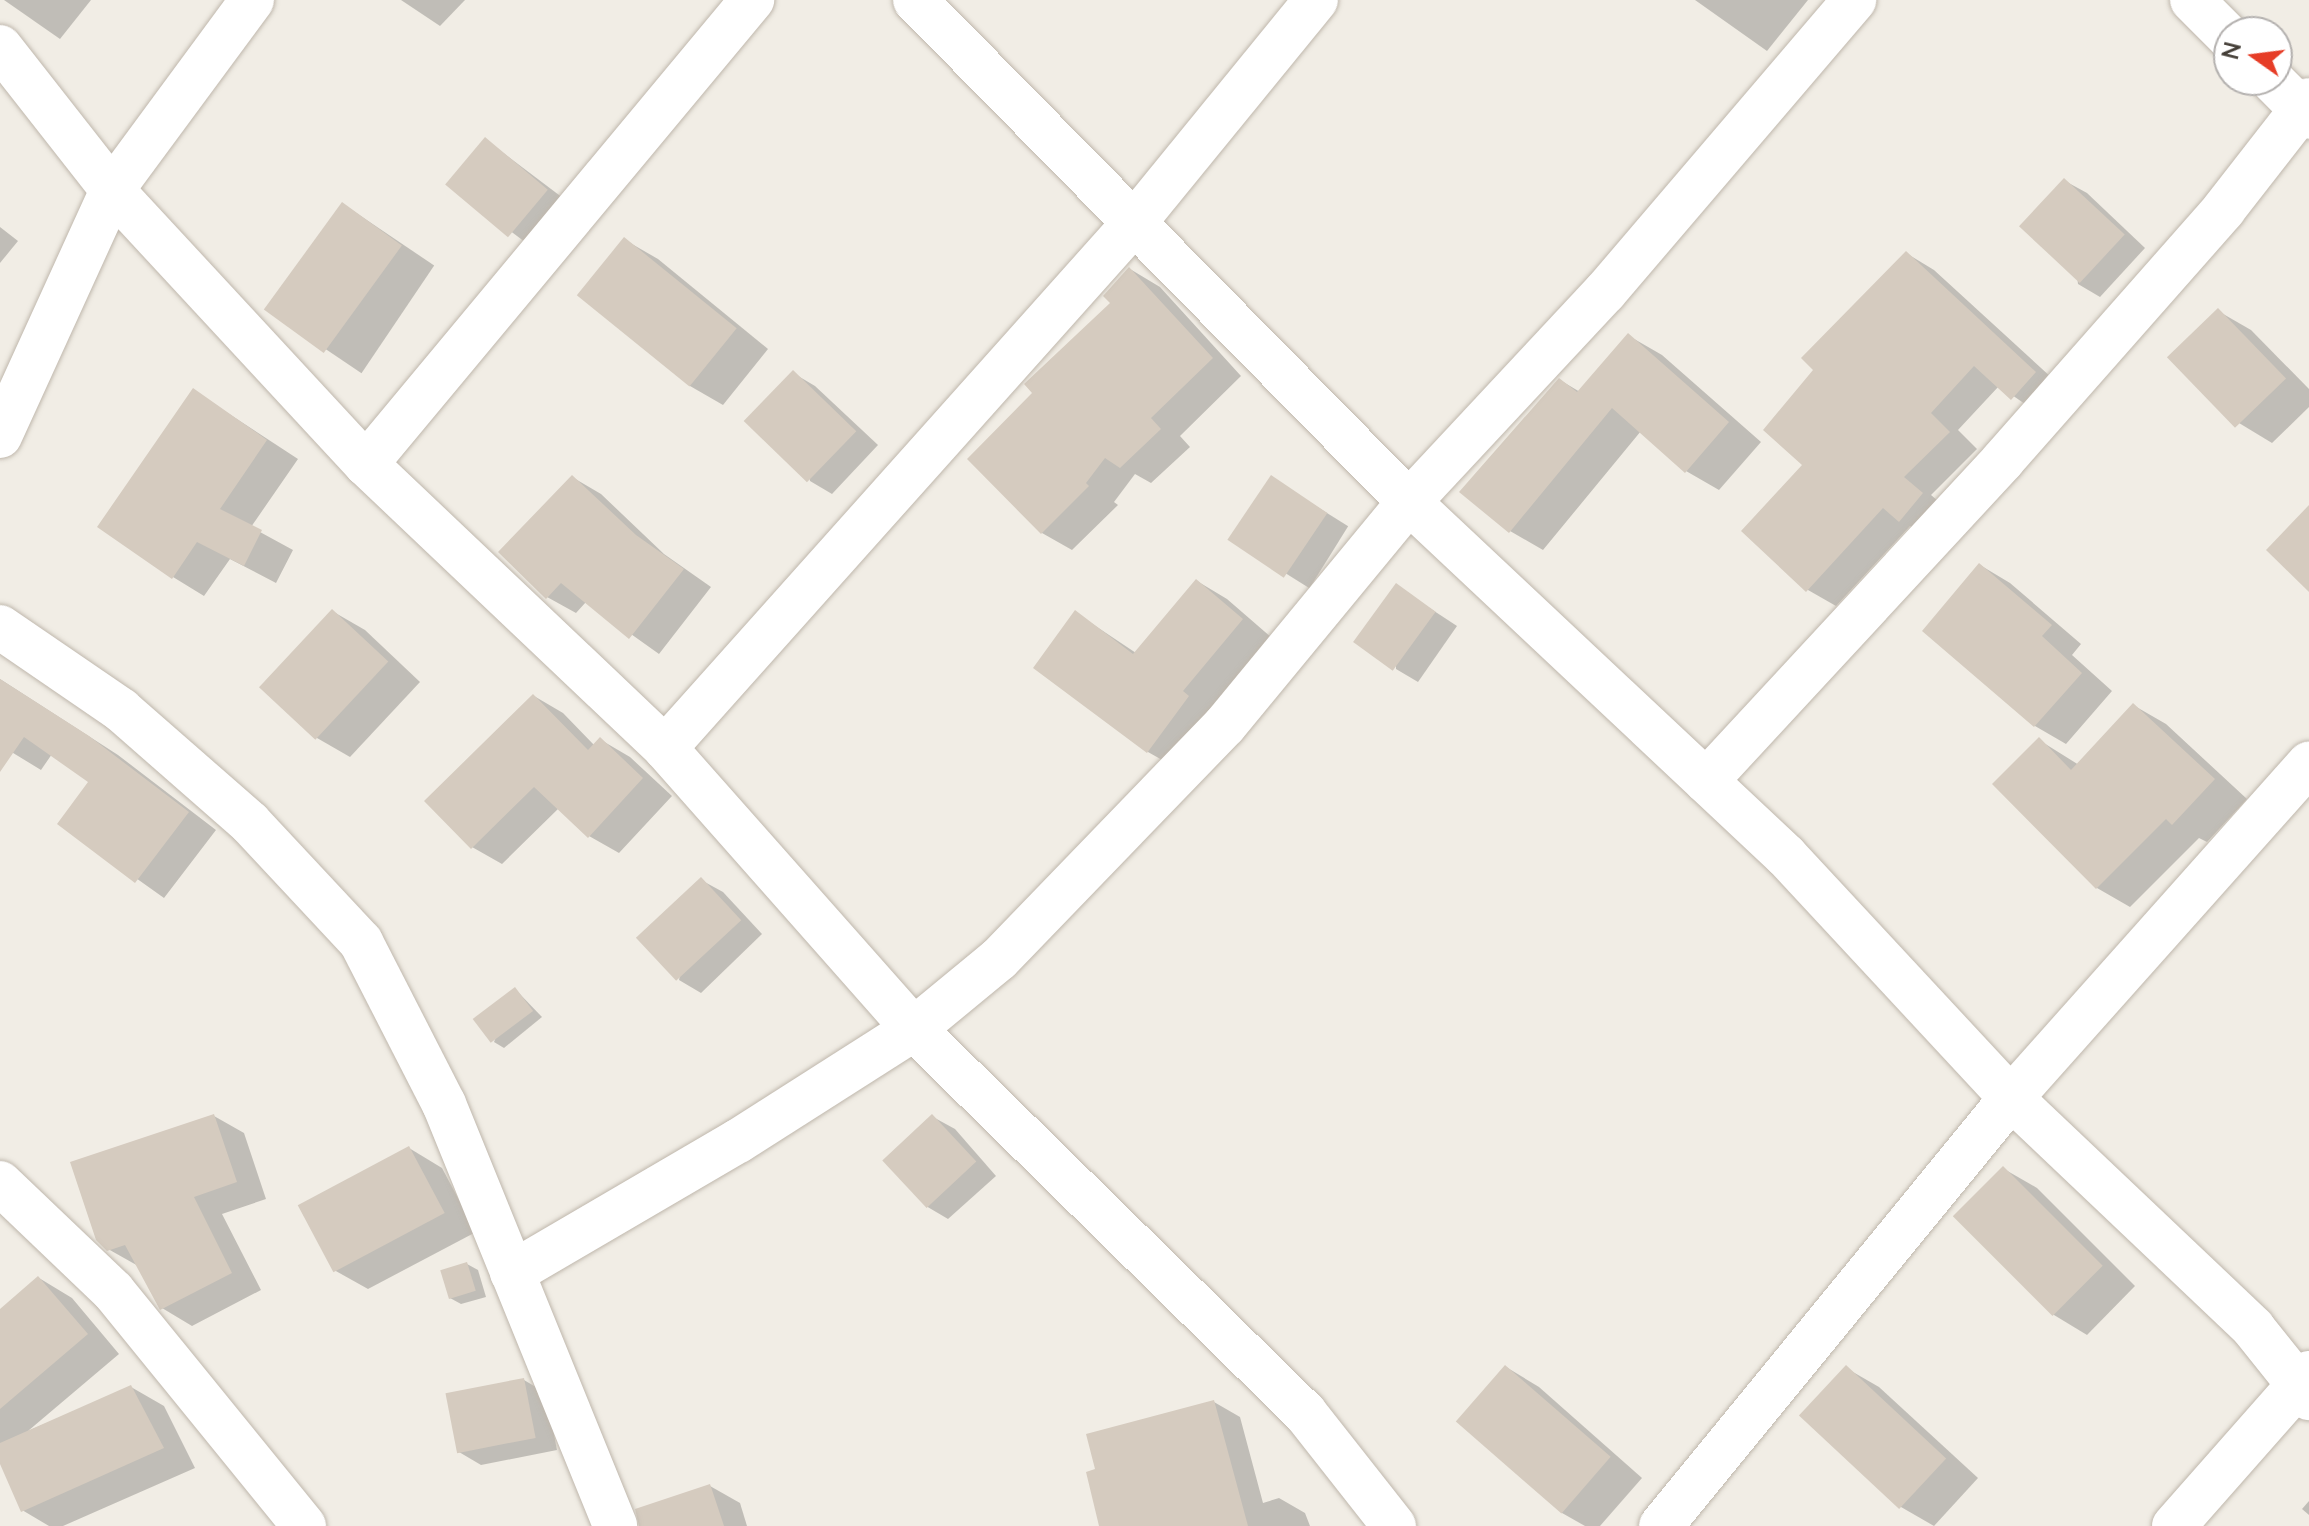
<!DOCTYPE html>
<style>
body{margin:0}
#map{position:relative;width:2309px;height:1526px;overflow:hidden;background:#f1ede5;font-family:Lato,sans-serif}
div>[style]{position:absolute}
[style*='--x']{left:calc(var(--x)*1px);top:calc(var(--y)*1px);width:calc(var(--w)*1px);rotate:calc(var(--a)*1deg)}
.shadow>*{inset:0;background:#0003;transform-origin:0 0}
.building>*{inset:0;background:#d5cbbf;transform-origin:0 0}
.roads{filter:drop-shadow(0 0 2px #bfb7ac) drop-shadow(0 0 2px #bfb7ac)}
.minor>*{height:44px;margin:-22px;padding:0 22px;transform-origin:22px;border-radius:22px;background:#fff}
span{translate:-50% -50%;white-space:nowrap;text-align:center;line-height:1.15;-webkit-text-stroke:7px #fff;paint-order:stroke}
.north{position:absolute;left:2213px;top:16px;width:80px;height:80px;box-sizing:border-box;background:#fff;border:2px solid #b4b1af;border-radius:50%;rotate:284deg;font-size:22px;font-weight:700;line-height:32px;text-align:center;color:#433d36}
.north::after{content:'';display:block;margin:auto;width:28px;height:36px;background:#e63d27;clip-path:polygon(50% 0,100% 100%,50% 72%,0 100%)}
</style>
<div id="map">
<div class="shadow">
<div style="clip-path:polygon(4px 0,91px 0,60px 39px)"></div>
<div style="clip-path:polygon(401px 0,465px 0,440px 26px)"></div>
<div style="clip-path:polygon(1695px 0,1808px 0,1767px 51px)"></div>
<div style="left:486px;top:140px;width:103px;height:58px;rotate:37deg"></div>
<div style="clip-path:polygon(2065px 181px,2087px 193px,2145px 248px,2100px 297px,2078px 284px)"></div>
<div style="left:343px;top:204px;width:110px;height:130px;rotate:34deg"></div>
<div style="clip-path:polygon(0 227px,18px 241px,0 263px)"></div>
<div style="clip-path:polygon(625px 240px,658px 259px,768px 349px,723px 405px,690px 386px)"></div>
<div style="clip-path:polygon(1906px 253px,1934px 270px,2064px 389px,2041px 415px,1999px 386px,1958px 430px,1977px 449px,1931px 495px,1950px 511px,1929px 536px,1910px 526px,1836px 606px,1808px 590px,1805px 465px)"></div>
<div style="clip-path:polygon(1130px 269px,1160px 287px,1241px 376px,1180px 436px,1190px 447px,1151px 483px,1135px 474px,1114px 502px,1118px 505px,1072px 550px,1042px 533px,1035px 393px,1113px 303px)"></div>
<div style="clip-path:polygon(2218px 311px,2251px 330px,2309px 389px,2309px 407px,2272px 443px,2239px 423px)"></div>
<div style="clip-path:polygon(1629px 336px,1662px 355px,1761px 442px,1719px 490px,1686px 471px,1641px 431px,1543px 550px,1510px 531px,1560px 380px,1580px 392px)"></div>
<div style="clip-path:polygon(793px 373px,815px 386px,878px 445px,832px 494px,810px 481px)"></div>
<div style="clip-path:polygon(194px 391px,298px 459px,251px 527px,293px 550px,276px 583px,230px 559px,204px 596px,173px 577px)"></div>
<div style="clip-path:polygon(572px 477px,601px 494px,664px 554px,711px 587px,659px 654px,586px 602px,576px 613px,547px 597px)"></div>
<div style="left:1271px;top:478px;width:91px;height:73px;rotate:32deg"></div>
<div style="clip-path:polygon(1980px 565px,2010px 583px,2081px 644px,2072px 655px,2112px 691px,2066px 744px,2035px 726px)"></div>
<div style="clip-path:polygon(1197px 581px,1227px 599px,1272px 638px,1178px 769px,1148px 752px,1076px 613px,1136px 653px)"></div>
<div style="clip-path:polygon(1396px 586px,1457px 626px,1418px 682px,1396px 669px)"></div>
<div style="clip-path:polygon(332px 611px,365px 630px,420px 682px,350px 757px,317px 738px,262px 687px)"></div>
<div style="clip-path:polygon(0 679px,118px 755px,216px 830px,164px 898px,60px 824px,91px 782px,52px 754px,41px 770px,0 745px)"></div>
<div style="clip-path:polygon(534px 696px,563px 713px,595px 746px,601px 740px,630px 757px,672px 796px,619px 853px,589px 836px,559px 808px,502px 864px,472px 847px)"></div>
<div style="clip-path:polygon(2133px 705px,2166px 724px,2247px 799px,2207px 842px,2199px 838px,2130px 907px,2097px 888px,1995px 784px,2039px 740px,2079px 765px)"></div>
<div style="clip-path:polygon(701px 880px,723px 892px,762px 934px,701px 993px,679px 980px)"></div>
<div style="clip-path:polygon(515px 989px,542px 1017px,504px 1048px,494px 1042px)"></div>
<div style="clip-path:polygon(214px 1116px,244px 1133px,266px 1199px,222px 1214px,261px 1290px,192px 1326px,162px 1308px,140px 1267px,108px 1249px)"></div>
<div style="clip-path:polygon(933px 1117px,955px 1129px,996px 1176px,948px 1219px,926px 1206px)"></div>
<div style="clip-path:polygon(409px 1148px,442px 1168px,476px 1232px,368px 1289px,334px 1270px)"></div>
<div style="clip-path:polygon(2004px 1169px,2037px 1188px,2135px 1286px,2087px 1335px,2054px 1315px,1956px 1216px)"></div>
<div style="clip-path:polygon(467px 1264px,478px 1270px,486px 1297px,461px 1304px,450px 1298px)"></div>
<div style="clip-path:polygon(39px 1278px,72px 1298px,119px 1354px,28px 1431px,131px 1387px,164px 1406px,195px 1468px,63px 1526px,49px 1526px,22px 1510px,0 1459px,0 1311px)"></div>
<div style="clip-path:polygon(1506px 1367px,1539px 1387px,1642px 1478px,1600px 1526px,1585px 1526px,1562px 1513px,1458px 1422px)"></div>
<div style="clip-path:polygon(1846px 1368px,1879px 1387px,1978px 1478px,1934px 1526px,1901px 1507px)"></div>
<div style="clip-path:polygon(524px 1380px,546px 1393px,557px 1450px,481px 1465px,459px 1452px)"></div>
<div style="clip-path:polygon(1214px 1402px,1240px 1417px,1263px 1503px,1279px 1498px,1305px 1513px,1310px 1526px,1119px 1526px,1098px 1470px)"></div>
<div style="clip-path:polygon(710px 1486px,740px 1503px,747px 1526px,662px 1526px)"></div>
<div style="clip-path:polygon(2309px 1501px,2309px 1515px,2302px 1509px)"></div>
</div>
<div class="building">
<div style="left:485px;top:137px;width:82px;height:62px;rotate:40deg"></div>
<div style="left:2064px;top:178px;width:83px;height:66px;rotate:43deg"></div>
<div style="left:342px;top:202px;width:74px;height:133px;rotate:36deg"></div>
<div style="left:624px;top:237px;width:145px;height:75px;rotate:39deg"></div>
<div style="clip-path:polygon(1906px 251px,2036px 372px,2011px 400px,1974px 366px,1931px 413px,1950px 432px,1904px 477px,1923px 493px,1899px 522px,1883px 508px,1806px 592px,1741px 531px,1802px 465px,1763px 430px,1813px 370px,1801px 358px)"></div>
<div style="clip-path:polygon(1129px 267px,1213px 358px,1151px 418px,1161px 429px,1120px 468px,1105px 458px,1086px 483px,1089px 486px,1041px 534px,967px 459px,1032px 393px,1024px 384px,1110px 303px,1103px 296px)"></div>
<div style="left:2218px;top:308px;width:98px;height:71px;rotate:46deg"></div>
<div style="clip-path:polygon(1628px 333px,1729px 422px,1685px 473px,1612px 408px,1509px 533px,1459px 492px,1559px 378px,1577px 392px)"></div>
<div style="left:793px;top:370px;width:88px;height:71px;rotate:44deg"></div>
<div style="clip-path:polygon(193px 388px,267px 440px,220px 509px,262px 530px,244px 566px,197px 542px,172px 579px,97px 527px)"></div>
<div style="clip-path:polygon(572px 475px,636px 535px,684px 569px,629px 639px,561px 583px,546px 599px,498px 552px)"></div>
<div style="left:1271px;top:475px;width:68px;height:78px;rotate:34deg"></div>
<div style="clip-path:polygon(2309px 505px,2309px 592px,2266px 550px)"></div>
<div style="clip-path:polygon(1979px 563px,2052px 625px,2042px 636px,2082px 673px,2034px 727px,1922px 631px)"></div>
<div style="clip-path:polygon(1196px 579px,1243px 619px,1183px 691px,1189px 696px,1147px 753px,1033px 668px,1075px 610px,1133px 654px)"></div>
<div style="left:1396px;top:583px;width:49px;height:73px;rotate:36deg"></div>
<div style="left:332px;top:609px;width:77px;height:107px;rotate:43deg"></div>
<div style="clip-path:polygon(0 679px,89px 736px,189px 812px,135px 883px,57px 824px,88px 782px,24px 737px,0 772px)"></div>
<div style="clip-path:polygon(533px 694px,588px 750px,600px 737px,643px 778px,588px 838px,534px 787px,471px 849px,424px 801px)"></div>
<div style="clip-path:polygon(2133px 703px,2215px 779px,2172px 825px,2166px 819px,2096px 889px,1992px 784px,2039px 737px,2071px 770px)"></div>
<div style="left:701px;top:877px;width:59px;height:89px;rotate:47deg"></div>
<div style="left:515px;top:987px;width:30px;height:53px;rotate:53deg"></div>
<div style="clip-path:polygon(214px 1114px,237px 1182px,194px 1197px,232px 1273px,160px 1310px,125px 1245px,107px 1251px,96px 1240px,70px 1162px)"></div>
<div style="left:932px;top:1114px;width:65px;height:68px;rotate:47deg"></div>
<div style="left:409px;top:1146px;width:76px;height:126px;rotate:62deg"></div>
<div style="left:2003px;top:1166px;width:141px;height:71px;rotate:45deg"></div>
<div style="left:467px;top:1262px;width:30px;height:28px;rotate:73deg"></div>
<div style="clip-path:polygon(38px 1276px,88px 1334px,0 1409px,0 1309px)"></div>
<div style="left:1505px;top:1365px;width:140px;height:75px;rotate:41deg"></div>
<div style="left:1846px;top:1365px;width:137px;height:69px;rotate:43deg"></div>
<div style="left:524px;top:1378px;width:61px;height:80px;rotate:79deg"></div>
<div style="clip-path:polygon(131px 1385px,164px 1448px,21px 1512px,0 1464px,0 1443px)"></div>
<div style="clip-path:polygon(1214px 1400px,1248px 1526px,1099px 1526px,1086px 1472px,1095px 1469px,1086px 1434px)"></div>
<div style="clip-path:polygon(710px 1484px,724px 1526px,639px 1526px,635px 1509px)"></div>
</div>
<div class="roads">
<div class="minor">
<div style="--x:915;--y:0;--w:704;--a:45.46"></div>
<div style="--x:1409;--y:502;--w:517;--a:43.2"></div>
<div style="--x:1786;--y:856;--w:330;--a:47.1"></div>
<div style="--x:2011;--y:1098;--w:334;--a:43.5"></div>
<div style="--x:2253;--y:1328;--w:90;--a:51.3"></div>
<div style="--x:2192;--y:0;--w:52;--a:45"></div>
<div style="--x:0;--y:47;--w:182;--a:51.9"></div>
<div style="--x:112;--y:190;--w:374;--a:47.2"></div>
<div style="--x:366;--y:464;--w:412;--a:43.5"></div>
<div style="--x:665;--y:748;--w:375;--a:48.5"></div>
<div style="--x:914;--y:1029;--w:110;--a:-39.5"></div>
<div style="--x:999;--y:959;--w:325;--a:-46"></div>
<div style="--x:1225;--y:725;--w:289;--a:-50.5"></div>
<div style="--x:1409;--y:502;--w:287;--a:-47"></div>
<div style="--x:1605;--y:292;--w:384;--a:-49.5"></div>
<div style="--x:2272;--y:80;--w:52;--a:45"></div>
<div style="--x:0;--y:436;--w:270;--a:-65.5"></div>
<div style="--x:112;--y:190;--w:236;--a:-53.6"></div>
<div style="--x:366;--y:464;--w:604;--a:-50.24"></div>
<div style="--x:0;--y:627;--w:147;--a:34.4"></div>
<div style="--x:121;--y:710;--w:171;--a:41.2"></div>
<div style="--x:250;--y:823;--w:163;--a:47"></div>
<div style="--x:361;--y:942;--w:182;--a:62.9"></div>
<div style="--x:444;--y:1104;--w:455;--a:67.9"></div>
<div style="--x:665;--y:748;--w:704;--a:-48.22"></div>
<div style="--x:1134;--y:223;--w:288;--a:-50.8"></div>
<div style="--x:1706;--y:781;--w:437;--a:-47.2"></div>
<div style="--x:2003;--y:460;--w:334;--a:-48.6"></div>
<div style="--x:2224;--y:209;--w:138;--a:-52.1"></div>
<div style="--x:0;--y:1183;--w:156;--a:43.7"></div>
<div style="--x:113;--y:1291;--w:303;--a:50.9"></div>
<div style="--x:512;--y:1273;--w:262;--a:-30.3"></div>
<div style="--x:738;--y:1141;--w:209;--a:-32.5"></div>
<div style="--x:914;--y:1029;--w:548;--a:44.48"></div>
<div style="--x:1305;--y:1413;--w:144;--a:51.8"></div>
<div style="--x:1661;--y:1526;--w:553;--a:-50.73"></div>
<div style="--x:2011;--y:1098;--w:448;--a:-48.3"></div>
<div style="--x:2174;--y:1526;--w:204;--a:-48.6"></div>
</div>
</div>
<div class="north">N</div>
</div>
